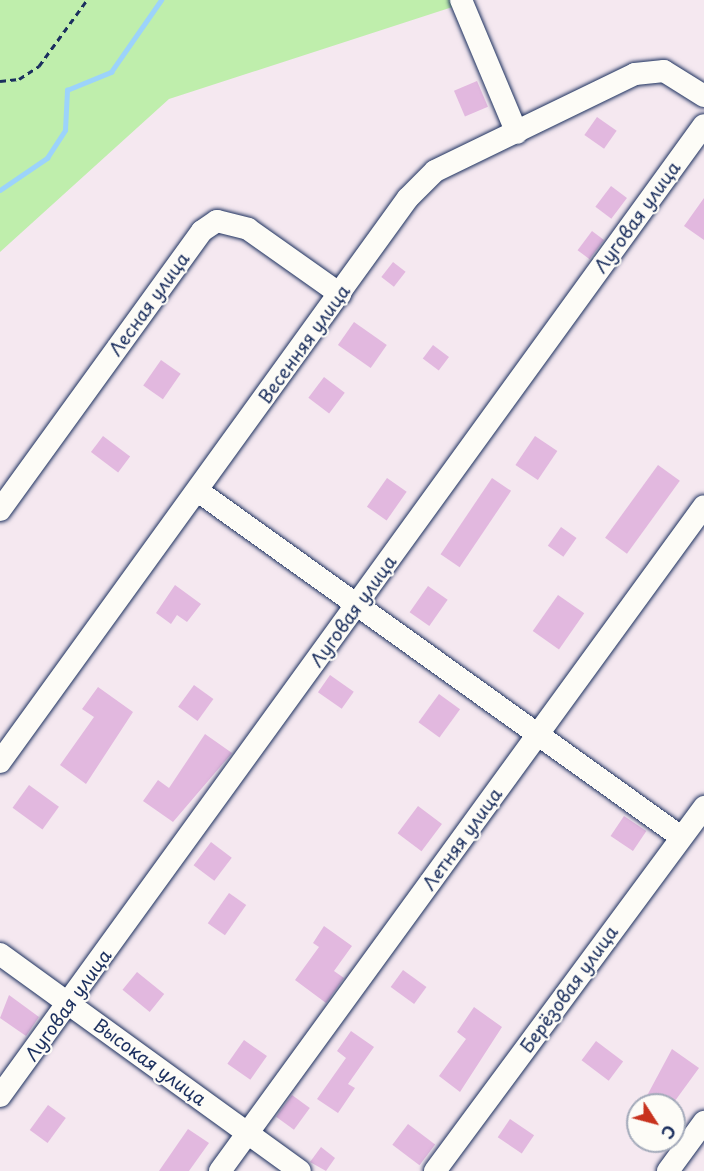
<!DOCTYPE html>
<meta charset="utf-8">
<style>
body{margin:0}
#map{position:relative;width:704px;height:1171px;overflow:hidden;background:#f5e8f0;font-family:"Playpen Sans",sans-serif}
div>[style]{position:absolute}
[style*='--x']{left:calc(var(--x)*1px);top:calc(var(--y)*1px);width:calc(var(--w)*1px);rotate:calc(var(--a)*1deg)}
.green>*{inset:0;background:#bfeeac}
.stream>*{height:4.5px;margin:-2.25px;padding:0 2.25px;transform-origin:2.25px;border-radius:2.25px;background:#9cd3fb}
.building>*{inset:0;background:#e2b8df;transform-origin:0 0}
.path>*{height:3px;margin-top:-1.5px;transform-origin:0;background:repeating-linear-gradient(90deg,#1b2f5e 0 6px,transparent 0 10.5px)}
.roads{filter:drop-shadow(0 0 2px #1b2f5e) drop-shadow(0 0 2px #1b2f5e)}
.minor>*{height:22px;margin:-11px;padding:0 11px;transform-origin:11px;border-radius:11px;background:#fdfcf7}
span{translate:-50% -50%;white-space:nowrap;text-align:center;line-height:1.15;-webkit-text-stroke:4.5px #fdfcf7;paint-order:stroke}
.street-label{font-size:18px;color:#1b2f5e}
.north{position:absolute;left:626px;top:1093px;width:60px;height:60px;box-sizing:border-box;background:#fdfcf7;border:2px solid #a3aaba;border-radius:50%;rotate:126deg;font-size:16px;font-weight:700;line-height:24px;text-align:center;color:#1b2f5e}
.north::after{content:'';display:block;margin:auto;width:21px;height:27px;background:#c8321e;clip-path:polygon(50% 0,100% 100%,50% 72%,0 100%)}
</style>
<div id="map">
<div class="green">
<div style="clip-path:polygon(0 0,474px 0,169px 99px,0 252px)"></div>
</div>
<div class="stream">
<div style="--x:0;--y:190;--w:57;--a:-34.2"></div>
<div style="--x:47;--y:158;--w:33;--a:-57"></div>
<div style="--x:65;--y:130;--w:40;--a:-87.1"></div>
<div style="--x:67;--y:90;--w:48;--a:-22.2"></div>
<div style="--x:111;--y:72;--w:88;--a:-55.2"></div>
</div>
<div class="building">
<div style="left:477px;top:81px;width:28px;height:25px;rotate:67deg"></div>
<div style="left:597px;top:117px;width:24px;height:22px;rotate:35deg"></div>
<div style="left:611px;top:186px;width:20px;height:26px;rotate:37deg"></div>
<div style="clip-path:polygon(704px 198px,704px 240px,684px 226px)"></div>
<div style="left:592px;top:231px;width:15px;height:24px;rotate:37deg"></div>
<div style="left:393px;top:262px;width:16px;height:19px;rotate:38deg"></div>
<div style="left:354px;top:322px;width:40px;height:28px;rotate:35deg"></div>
<div style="left:433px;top:345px;width:20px;height:17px;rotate:37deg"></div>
<div style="left:161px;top:360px;width:24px;height:31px;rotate:35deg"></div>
<div style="left:324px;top:377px;width:26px;height:26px;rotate:37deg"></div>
<div style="left:103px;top:436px;width:34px;height:20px;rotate:37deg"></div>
<div style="left:535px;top:436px;width:27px;height:35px;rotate:34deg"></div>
<div style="left:658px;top:465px;width:27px;height:90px;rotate:36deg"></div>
<div style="left:387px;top:478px;width:24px;height:35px;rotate:35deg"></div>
<div style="left:492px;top:478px;width:23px;height:92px;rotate:34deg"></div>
<div style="left:561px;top:527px;width:19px;height:23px;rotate:35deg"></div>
<div style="clip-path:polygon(175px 585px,201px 604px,187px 622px,177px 615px,171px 624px,156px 613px)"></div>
<div style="left:428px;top:586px;width:24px;height:32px;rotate:35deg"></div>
<div style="left:558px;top:595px;width:32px;height:44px;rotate:35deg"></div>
<div style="left:330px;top:675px;width:29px;height:21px;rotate:35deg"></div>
<div style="left:194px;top:685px;width:24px;height:27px;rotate:36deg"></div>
<div style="clip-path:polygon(98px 687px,133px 712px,86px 784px,60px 765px,94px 717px,82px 709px)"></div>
<div style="left:439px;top:694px;width:26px;height:35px;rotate:36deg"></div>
<div style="clip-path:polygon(205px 734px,232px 753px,173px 822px,143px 801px,158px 780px,169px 788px)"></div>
<div style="left:29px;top:785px;width:37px;height:28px;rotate:36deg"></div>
<div style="left:418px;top:806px;width:30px;height:34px;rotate:37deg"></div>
<div style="left:624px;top:816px;width:27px;height:24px;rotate:34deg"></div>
<div style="left:211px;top:842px;width:26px;height:29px;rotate:37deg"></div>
<div style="left:229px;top:893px;width:21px;height:37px;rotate:35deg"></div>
<div style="clip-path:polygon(324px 926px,352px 946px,334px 971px,344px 978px,326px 1003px,295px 980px,319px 947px,313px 943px)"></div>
<div style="left:403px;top:970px;width:29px;height:21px;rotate:36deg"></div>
<div style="left:137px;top:972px;width:35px;height:23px;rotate:39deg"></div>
<div style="clip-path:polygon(9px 995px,39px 1017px,26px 1036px,0 1018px)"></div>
<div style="clip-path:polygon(474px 1007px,502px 1027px,460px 1092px,439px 1076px,466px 1039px,457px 1032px)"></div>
<div style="clip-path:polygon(351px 1031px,374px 1047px,348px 1084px,355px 1088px,338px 1113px,317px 1099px,346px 1058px,337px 1051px)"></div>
<div style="left:244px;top:1040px;width:28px;height:29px;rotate:35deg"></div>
<div style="left:596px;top:1041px;width:34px;height:24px;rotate:37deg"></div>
<div style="clip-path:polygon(672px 1049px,699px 1068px,672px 1105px,642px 1105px)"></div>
<div style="left:292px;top:1095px;width:22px;height:27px;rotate:36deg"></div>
<div style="left:48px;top:1105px;width:22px;height:31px;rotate:36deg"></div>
<div style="left:510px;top:1119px;width:29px;height:22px;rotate:34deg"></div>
<div style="left:408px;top:1124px;width:34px;height:26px;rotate:37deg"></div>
<div style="clip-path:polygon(188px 1129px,209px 1143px,189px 1171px,159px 1171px)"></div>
<div style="clip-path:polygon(321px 1147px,335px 1158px,326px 1171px,310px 1162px)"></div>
</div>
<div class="path">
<div style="--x:0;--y:81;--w:19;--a:-6"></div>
<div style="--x:19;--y:79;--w:24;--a:-33"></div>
<div style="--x:39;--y:66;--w:82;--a:-54"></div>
</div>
<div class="roads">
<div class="minor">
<div style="--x:461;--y:0;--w:144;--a:67.2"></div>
<div style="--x:198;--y:491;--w:594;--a:35.62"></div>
<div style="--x:0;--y:510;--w:344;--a:-54.1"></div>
<div style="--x:202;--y:231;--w:18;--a:-34"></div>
<div style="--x:217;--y:221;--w:32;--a:14"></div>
<div style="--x:248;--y:229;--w:113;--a:35.2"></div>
<div style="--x:0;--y:762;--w:696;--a:-54.12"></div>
<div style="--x:408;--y:198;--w:38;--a:-45"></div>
<div style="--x:435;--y:171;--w:222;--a:-25.9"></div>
<div style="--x:635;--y:74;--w:29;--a:-6"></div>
<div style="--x:664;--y:71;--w:47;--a:32"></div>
<div style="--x:0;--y:954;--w:370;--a:35.9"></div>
<div style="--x:0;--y:1096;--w:1199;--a:-54.06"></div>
<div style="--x:220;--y:1171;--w:822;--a:-53.95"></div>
<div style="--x:435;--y:1171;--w:453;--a:-53.5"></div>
<div style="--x:668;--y:1171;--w:61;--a:-53.7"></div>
</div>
</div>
<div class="street-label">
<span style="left:637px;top:217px;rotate:-54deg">Луговая улица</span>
<span style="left:149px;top:304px;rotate:-54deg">Лесная улица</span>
<span style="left:304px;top:344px;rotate:-54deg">Весенняя улица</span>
<span style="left:353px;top:611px;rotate:-54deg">Луговая улица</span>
<span style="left:462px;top:839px;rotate:-54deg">Летняя улица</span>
<span style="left:569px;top:989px;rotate:-54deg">Берёзовая улица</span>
<span style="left:68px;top:1005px;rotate:-54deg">Луговая улица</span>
<span style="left:150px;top:1062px;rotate:36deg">Высокая улица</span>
</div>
<div class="north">С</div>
</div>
